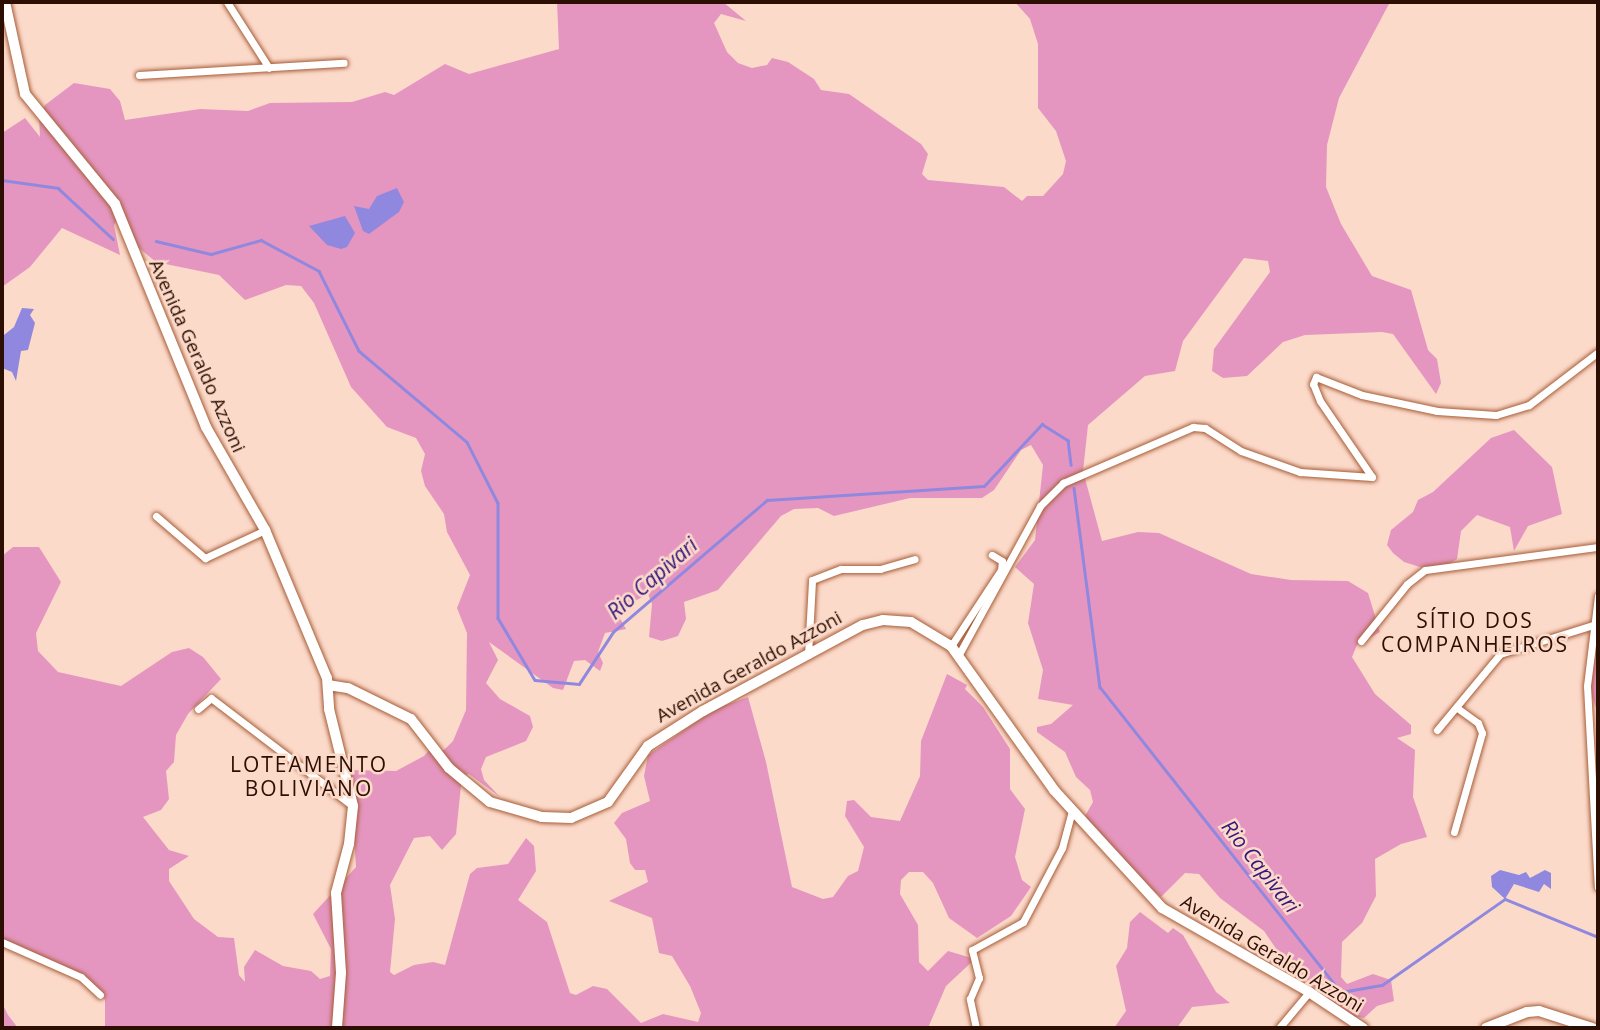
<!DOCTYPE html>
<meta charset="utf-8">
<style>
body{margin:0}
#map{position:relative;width:1600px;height:1030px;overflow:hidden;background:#fcdaca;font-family:"Open Sans",sans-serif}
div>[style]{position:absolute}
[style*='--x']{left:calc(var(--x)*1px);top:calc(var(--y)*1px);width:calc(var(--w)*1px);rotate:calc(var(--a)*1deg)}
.green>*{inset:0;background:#e596c0}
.water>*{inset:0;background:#9088de}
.stream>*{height:2.5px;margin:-1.25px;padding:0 1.25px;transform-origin:1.25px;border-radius:1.25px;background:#9088de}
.roads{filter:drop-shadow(0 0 2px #a75d37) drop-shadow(0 0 2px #a75d37)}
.street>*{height:7px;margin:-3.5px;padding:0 3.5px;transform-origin:3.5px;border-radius:3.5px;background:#fff}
.secondary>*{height:10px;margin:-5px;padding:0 5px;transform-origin:5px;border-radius:5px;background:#fff}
span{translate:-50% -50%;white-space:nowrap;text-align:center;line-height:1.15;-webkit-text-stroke:5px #fcdaca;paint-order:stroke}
.street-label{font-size:19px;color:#2c0f02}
.water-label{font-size:21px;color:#33177c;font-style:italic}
.neighbourhood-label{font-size:21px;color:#2c0f02;letter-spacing:2px}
.frame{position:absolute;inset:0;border:4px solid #2c0f02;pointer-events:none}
</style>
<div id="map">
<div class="green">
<div style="clip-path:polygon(557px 2px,723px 2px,746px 21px,721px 14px,714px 23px,727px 52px,738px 63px,752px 68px,767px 65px,772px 58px,788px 62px,814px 79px,821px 90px,849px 94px,921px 144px,928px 154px,922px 174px,928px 180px,1004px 187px,1022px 201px,1027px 196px,1043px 196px,1063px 174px,1066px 161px,1056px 131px,1038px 108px,1038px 44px,1030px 19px,1015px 2px,1390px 2px,1339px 98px,1327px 145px,1326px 187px,1341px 224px,1372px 276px,1411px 290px,1428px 350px,1437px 359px,1441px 383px,1436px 394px,1393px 334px,1382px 332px,1305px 335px,1283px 342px,1247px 376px,1223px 378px,1212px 371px,1214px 349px,1270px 272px,1268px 261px,1244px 258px,1183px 341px,1175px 371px,1145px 376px,1088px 425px,1083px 471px,1102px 541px,1138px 532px,1159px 533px,1251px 574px,1291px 580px,1348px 581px,1368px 593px,1380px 632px,1357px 645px,1352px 657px,1375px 694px,1411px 725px,1411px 734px,1397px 738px,1415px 750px,1413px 797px,1427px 837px,1401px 844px,1375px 859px,1376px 896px,1362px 923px,1342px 942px,1341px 977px,1347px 984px,1373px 974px,1391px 980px,1394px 1001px,1377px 1006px,1364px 1018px,1350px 1016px,1323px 1000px,1313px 985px,1285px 962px,1264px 931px,1220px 898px,1199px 874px,1185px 873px,1161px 897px,1099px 844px,1085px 816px,1093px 802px,1090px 790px,1076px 777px,1065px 752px,1037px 732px,1037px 727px,1051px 724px,1073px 705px,1038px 699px,1043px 670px,1028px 623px,1034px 584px,1015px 567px,1035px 540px,1043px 465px,1031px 445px,1021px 450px,994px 490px,982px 498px,910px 498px,834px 516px,818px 508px,794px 509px,781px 516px,718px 590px,684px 602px,686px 619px,678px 636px,662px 641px,649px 637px,652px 604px,648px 594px,629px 604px,619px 602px,617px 613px,626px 629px,605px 633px,598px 652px,603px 663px,600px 671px,585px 660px,574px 661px,563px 690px,553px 688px,489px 642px,498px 660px,486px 683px,500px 699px,530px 716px,533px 727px,526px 741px,486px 757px,481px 769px,484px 780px,500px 797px,469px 774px,462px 776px,456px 834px,442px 850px,430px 836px,414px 838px,390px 885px,395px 919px,390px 972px,394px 975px,414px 965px,433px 962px,445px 965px,470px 874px,477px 868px,508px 864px,526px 838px,534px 846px,536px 871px,518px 900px,547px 922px,570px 993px,576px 995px,593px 986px,607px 989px,641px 1023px,663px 1014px,698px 1022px,701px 1013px,690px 986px,672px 956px,659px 953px,652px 918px,609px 901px,648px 882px,645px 870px,635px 870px,630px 863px,626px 839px,614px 823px,622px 813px,650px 801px,644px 776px,648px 755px,715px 709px,748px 697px,766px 762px,792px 887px,823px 899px,833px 897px,848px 876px,858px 871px,864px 847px,845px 816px,847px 801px,854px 800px,871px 817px,900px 821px,920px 776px,921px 741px,947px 674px,967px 685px,965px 689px,983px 707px,1010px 749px,1010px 789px,1025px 809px,1015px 857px,1022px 880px,1031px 887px,1011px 916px,977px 938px,949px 918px,933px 883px,923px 872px,909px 872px,901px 880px,900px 894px,918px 925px,919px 962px,928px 971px,948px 951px,975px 959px,946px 986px,928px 1028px,105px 1028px,105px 1000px,84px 975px,2px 943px,2px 556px,13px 547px,39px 547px,61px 582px,36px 633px,38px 651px,58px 672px,121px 686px,172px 652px,189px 648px,203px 657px,221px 679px,188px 714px,176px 735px,174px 762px,166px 771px,169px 799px,161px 810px,143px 817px,169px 850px,189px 856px,169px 869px,169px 881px,194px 919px,218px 937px,234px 938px,239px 975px,245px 982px,244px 967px,255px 950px,283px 966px,311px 971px,320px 979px,330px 976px,331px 949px,313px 914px,356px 867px,350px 770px,396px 771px,424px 756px,436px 742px,439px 750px,444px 750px,453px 741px,466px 710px,467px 633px,457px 608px,470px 575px,447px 532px,444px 514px,425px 486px,421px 471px,425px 454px,416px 438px,387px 427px,351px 387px,314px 303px,301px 286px,286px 285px,245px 300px,219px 275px,156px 262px,134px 244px,118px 219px,114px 225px,120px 255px,62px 228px,30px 267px,2px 287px,2px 133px,25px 118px,40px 137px,39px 117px,45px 105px,74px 83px,110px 89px,120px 101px,125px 120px,200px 109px,248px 111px,270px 103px,352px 102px,385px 92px,394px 95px,445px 64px,469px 74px,559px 49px)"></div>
<div style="clip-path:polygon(1514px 430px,1552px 467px,1562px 514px,1528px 526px,1514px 551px,1510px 527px,1477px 515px,1461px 531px,1457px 559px,1436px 572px,1404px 562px,1393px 553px,1387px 545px,1391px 530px,1413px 512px,1418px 500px,1433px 492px,1491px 438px)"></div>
<div style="clip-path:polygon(1598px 597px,1598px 714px,1587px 682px)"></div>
<div style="clip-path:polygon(1140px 912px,1168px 933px,1173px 928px,1183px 935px,1216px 992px,1230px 1003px,1192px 1007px,1177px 1028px,1114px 1028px,1126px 1011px,1116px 966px,1127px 948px,1130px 922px)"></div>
<div style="clip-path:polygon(2px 1003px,8px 1015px,18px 1028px,2px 1028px)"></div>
</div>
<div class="water">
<div style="clip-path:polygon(397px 188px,404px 202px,399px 212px,369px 234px,363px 231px,354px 206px,369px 209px,377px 196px)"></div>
<div style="clip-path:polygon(345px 216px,355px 233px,347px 247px,341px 249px,327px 245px,309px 226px)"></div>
<div style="clip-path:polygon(22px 308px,34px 309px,30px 315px,35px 323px,28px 350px,21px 351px,16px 381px,12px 372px,2px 368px,2px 347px,4px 335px,14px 327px)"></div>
<div style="clip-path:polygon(1500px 870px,1519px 875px,1526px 872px,1530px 878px,1545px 870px,1551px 873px,1551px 889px,1544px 884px,1539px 892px,1514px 884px,1505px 899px,1492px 887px,1491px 876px)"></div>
</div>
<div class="stream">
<div style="--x:2;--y:180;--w:57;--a:8.1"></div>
<div style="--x:58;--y:188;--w:75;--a:42.8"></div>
<div style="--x:156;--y:241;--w:57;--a:13.3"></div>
<div style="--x:211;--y:254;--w:52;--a:-15.6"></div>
<div style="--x:261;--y:240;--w:66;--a:28.1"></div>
<div style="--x:319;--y:271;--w:89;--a:63.4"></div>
<div style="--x:359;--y:351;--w:141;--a:40.1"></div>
<div style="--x:467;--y:442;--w:68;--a:63.1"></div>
<div style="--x:498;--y:503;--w:115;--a:90"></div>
<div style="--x:498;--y:618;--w:72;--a:59.2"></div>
<div style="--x:535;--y:680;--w:44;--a:5.2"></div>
<div style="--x:579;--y:684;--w:62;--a:-56.8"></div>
<div style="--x:613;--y:632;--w:203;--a:-40.6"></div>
<div style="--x:767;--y:500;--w:217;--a:-3.7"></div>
<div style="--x:984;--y:486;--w:85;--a:-46.9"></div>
<div style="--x:1042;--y:424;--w:31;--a:32"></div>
<div style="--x:1068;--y:440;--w:25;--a:83"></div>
<div style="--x:1074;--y:488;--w:201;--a:82.6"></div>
<div style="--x:1100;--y:687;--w:389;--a:51.7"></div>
<div style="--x:1341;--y:992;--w:42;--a:-9.7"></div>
<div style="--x:1382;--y:985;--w:150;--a:-35"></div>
<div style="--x:1505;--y:899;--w:100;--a:22.2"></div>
</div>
<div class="roads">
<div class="street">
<div style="--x:227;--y:2;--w:78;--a:57.5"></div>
<div style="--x:139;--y:75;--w:205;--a:-3.4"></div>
<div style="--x:156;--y:516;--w:65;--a:40.6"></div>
<div style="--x:205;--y:558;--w:66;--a:-25"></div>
<div style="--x:1598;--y:596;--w:91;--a:97"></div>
<div style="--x:1587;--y:686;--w:201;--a:86.9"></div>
<div style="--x:1361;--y:641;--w:73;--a:-51.1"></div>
<div style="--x:1407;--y:584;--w:23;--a:-38"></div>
<div style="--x:1425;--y:570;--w:175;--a:-7.6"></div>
<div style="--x:951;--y:646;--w:91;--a:-56.7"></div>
<div style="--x:1001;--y:570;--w:9;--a:-84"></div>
<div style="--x:1002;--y:561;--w:12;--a:-149"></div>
<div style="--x:808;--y:655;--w:75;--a:-86.9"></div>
<div style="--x:812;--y:580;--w:31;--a:-21"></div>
<div style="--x:841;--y:569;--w:39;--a:0"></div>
<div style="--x:880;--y:569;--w:36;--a:-16"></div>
<div style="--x:958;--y:656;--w:171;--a:-61.3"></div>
<div style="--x:1040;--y:506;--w:33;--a:-45"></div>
<div style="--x:1063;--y:483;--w:142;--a:-23.3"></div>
<div style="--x:1193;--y:427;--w:12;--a:5"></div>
<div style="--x:1205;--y:428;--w:43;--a:32.6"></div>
<div style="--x:1241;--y:451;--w:63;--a:19.6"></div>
<div style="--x:1300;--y:472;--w:72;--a:4"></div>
<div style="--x:1372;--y:477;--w:92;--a:-124.4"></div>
<div style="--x:1320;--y:401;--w:18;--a:-112"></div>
<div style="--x:1313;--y:384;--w:8;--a:-67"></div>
<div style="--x:1316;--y:377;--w:49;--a:21.4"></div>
<div style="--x:1362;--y:395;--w:77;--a:12"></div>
<div style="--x:1437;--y:411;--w:59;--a:3.9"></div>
<div style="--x:1496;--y:415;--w:34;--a:-17"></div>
<div style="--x:1529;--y:405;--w:87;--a:-37.5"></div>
<div style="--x:198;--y:709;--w:17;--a:-40"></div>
<div style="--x:211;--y:698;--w:178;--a:37.3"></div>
<div style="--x:1437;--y:730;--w:99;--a:-50.3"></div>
<div style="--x:1500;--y:654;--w:97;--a:-17.3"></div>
<div style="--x:1454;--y:832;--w:103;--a:-74.2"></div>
<div style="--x:1482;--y:733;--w:11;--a:-112"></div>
<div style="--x:1478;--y:723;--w:26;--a:-144"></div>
<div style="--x:2;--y:942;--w:86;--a:23.9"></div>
<div style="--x:81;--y:977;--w:26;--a:43"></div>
<div style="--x:976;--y:1028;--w:30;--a:-102"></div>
<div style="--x:970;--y:999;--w:23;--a:-67"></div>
<div style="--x:979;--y:978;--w:29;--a:-104"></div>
<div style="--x:972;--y:950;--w:58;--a:-28.8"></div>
<div style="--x:1023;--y:922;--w:84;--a:-62.2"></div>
<div style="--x:1062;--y:848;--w:38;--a:-75"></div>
<div style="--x:1279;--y:1028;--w:47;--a:-50.2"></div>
</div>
<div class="secondary">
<div style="--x:5;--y:2;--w:94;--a:77.7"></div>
<div style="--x:25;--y:94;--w:142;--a:50.7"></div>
<div style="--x:115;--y:204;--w:241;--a:67.8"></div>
<div style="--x:206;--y:427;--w:119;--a:60.2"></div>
<div style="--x:265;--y:530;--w:160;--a:67.3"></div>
<div style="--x:327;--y:678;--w:31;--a:86"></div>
<div style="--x:329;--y:709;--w:100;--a:76.1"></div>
<div style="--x:353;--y:806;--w:38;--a:96"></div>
<div style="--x:349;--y:844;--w:51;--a:104.9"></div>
<div style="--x:336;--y:893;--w:80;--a:86.4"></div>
<div style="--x:341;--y:973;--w:55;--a:94.2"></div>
<div style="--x:328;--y:685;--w:20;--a:9"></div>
<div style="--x:348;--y:688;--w:70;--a:26.2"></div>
<div style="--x:411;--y:719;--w:62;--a:52.2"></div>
<div style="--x:449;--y:768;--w:53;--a:39.7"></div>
<div style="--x:490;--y:802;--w:54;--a:16.1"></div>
<div style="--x:542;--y:817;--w:29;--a:2"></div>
<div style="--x:571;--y:818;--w:40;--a:-23.4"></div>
<div style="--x:608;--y:802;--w:69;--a:-54.5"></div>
<div style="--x:648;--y:746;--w:65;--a:-32.5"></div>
<div style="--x:703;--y:711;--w:182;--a:-28.3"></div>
<div style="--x:863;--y:625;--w:21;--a:-14"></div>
<div style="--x:883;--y:620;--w:28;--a:4"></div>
<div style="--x:911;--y:622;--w:47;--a:31"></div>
<div style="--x:951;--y:646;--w:177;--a:54.4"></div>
<div style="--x:1054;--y:790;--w:160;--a:47.5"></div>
<div style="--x:1162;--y:908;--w:169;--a:29.7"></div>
<div style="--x:1309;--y:992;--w:65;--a:33.7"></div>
<div style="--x:1486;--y:1028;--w:44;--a:-21.3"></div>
<div style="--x:1527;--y:1012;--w:12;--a:-5"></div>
<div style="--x:1539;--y:1011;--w:56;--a:17.8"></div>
</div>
</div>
<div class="street-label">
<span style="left:197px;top:356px;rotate:66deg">Avenida Geraldo Azzoni</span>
<span style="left:749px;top:667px;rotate:-29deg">Avenida Geraldo Azzoni</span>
<span style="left:1272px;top:954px;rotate:31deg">Avenida Geraldo Azzoni</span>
</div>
<div class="water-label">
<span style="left:652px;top:578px;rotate:-41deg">Rio Capivari</span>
<span style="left:1261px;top:866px;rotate:52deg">Rio Capivari</span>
</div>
<div class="neighbourhood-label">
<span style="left:1475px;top:632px">SÍTIO DOS<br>COMPANHEIROS</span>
<span style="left:309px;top:776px">LOTEAMENTO<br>BOLIVIANO</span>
</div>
<div class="frame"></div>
</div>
